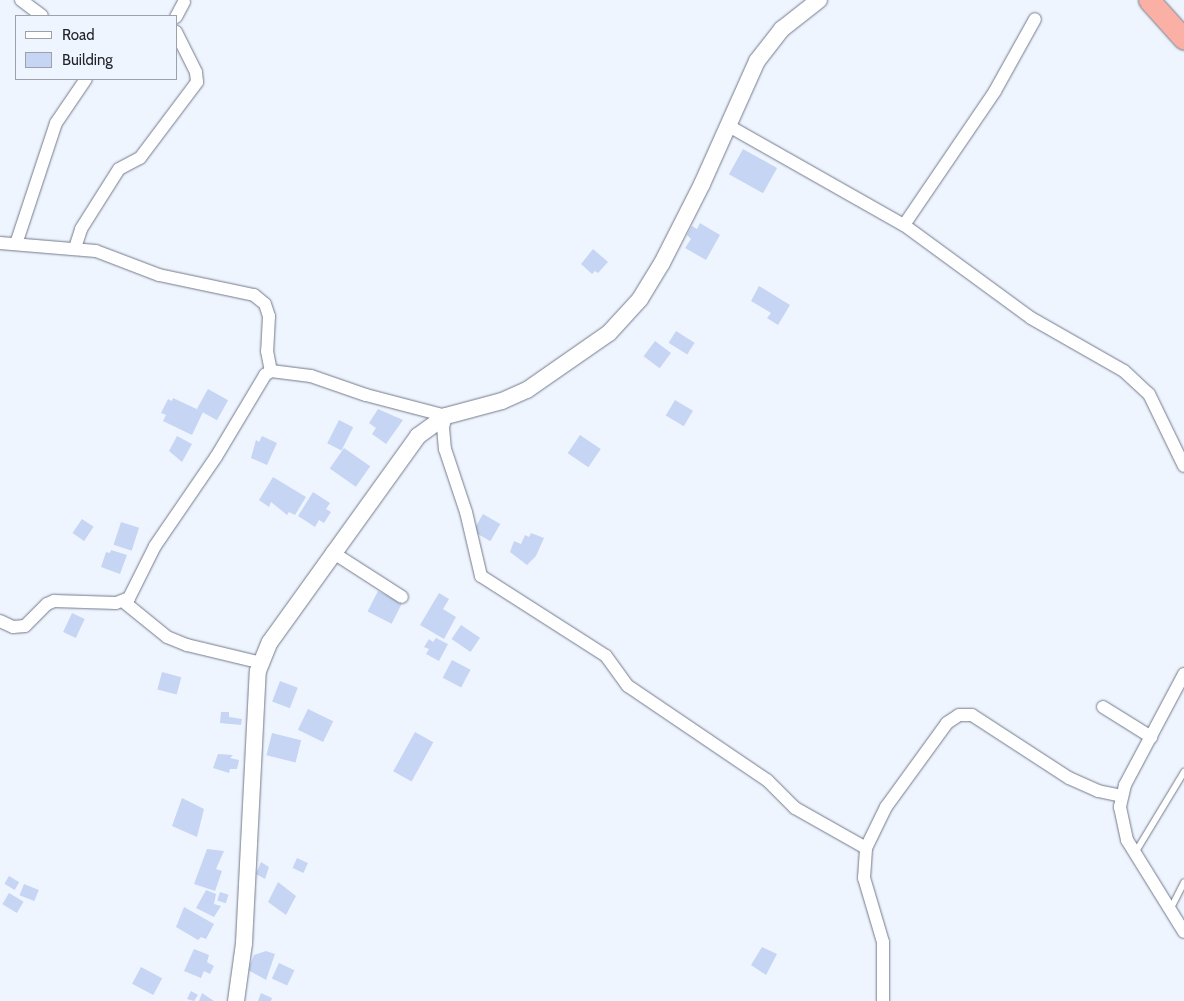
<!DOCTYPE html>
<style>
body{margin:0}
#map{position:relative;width:1184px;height:1001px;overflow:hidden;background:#eff5ff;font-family:Cabin,sans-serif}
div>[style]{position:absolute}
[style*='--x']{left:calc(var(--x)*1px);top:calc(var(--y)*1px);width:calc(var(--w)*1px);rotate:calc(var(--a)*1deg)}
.building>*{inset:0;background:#c5d5f3;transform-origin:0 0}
.roads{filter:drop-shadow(0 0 1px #727a89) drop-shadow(0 0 1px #727a89)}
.service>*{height:6px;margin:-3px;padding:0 3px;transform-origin:3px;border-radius:3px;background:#fff}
.minor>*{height:12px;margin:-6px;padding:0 6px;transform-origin:6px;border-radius:6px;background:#fff}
.tertiary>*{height:16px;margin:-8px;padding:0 8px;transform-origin:8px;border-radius:8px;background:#fff}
.trunk>*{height:21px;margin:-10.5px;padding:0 10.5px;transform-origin:10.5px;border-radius:10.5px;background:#fab0a4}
span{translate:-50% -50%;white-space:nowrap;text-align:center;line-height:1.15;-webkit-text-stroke:4px #eff5ff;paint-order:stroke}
.legend{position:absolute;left:15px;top:15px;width:162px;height:65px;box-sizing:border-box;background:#eff5ff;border:1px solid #9da1aa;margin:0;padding:6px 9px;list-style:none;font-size:15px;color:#21242a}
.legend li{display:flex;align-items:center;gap:10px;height:25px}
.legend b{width:25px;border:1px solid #9da1aa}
</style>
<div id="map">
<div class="building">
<div style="left:743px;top:149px;width:39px;height:29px;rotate:29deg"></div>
<div style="clip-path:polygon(700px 223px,720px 235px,706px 260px,685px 248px,691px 239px,687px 235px,692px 226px,697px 229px)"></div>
<div style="clip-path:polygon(593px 249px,608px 262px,598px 273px,595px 271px,592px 274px,581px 264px)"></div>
<div style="clip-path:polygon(759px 286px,790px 305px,778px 325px,767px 318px,771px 313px,751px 301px)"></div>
<div style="left:676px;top:331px;width:22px;height:14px;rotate:32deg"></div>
<div style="left:655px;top:341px;width:20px;height:19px;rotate:37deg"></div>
<div style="left:208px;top:389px;width:23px;height:23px;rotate:29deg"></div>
<div style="clip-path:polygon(173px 398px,203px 412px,192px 435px,163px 421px,166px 415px,161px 413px,168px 399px,172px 401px)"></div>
<div style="left:675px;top:400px;width:21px;height:18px;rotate:31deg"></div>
<div style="clip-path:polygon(378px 409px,403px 420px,386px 444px,372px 434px,376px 428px,369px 423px)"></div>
<div style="left:339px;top:420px;width:16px;height:26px;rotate:27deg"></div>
<div style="left:580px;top:435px;width:25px;height:22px;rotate:34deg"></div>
<div style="clip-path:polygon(177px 436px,192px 444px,182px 462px,169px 451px)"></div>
<div style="clip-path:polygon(262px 436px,277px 443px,267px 465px,251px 458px,256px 440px,259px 442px)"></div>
<div style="left:344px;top:448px;width:32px;height:25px;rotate:35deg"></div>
<div style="clip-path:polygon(273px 477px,306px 497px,295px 515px,289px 512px,287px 515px,271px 502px,269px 507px,259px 500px)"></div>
<div style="clip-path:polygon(313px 492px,330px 503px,326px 509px,331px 512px,324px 523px,319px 520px,315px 527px,298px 516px)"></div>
<div style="left:483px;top:514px;width:20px;height:20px;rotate:30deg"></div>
<div style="left:82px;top:519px;width:14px;height:17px;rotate:34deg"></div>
<div style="left:121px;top:522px;width:19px;height:24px;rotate:18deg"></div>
<div style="clip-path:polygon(531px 533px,544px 538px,536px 556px,527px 565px,510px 552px,514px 541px,521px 544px,525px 535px,529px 537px)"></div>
<div style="clip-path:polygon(111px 550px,127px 555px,120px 574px,101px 567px,106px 552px,110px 553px)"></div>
<div style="left:378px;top:591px;width:27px;height:23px;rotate:27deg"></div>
<div style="clip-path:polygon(439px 593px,449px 599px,443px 609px,456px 617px,444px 639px,420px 625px)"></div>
<div style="left:72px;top:613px;width:14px;height:21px;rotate:25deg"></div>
<div style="left:461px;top:625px;width:23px;height:17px;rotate:34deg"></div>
<div style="clip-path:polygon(436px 638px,448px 644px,439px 661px,426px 654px,429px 649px,424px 647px,429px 639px,433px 642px)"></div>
<div style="left:452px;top:660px;width:21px;height:20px;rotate:28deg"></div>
<div style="left:162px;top:672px;width:20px;height:18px;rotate:15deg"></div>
<div style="left:280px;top:681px;width:19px;height:22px;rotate:21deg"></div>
<div style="left:308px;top:709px;width:28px;height:23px;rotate:26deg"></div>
<div style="clip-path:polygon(221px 712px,229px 712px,229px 717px,242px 719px,241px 725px,220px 723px)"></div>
<div style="left:415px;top:732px;width:21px;height:45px;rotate:29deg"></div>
<div style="left:272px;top:733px;width:30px;height:23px;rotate:14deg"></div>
<div style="clip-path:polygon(218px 754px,233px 755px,230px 758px,239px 760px,237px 769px,230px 769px,229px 773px,213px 768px)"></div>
<div style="clip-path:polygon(182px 798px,204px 809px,197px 837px,172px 826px)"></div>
<div style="clip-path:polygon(207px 849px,224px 851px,216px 869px,222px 871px,215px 891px,194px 884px)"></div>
<div style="left:297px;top:858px;width:12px;height:11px;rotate:24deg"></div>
<div style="clip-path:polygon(261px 862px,269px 867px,265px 879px,256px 874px)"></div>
<div style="left:9px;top:876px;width:12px;height:9px;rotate:31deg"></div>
<div style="clip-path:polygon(278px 882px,296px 896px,286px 915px,268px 902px)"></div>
<div style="left:24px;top:884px;width:16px;height:12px;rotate:22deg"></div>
<div style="clip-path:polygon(206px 890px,216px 894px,214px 904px,221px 906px,214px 917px,196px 908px)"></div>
<div style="left:220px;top:892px;width:9px;height:9px;rotate:18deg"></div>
<div style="left:9px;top:893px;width:17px;height:13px;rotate:31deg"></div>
<div style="clip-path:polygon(184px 907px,214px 924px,206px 939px,201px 937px,198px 940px,176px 927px)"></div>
<div style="clip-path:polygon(762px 947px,777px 954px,766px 975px,751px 965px)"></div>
<div style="clip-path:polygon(194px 949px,209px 955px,207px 962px,214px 966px,210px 974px,204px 971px,201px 978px,184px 971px)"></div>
<div style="clip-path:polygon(266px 951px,275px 954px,266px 980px,248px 970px,254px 955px)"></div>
<div style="left:279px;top:963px;width:17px;height:17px;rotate:25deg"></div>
<div style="left:141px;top:967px;width:24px;height:19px;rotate:28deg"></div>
<div style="clip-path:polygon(191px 991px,198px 995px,194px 1001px,187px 999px)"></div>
<div style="clip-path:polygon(202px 993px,214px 1001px,199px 1001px)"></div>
<div style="clip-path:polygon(261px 993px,272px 998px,271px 1001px,258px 1001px)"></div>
</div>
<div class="roads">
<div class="service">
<div style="--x:1135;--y:853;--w:95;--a:-58.8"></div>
<div style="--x:1170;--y:910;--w:31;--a:-63"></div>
</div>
<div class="minor">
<div style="--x:21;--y:0;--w:26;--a:37"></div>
<div style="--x:176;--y:17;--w:17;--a:-62"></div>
<div style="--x:727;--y:125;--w:203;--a:29.5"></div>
<div style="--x:904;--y:225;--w:157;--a:36.2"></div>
<div style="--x:1031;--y:318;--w:107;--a:29.7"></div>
<div style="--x:1124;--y:371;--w:34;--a:43"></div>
<div style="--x:1149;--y:394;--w:80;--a:64.1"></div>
<div style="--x:904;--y:225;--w:162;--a:-55.8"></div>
<div style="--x:995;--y:91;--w:82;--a:-60.9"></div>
<div style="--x:0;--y:243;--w:96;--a:4.8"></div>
<div style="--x:96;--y:251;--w:67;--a:20.9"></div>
<div style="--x:159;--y:275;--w:97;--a:11.9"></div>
<div style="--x:254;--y:295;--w:14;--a:39"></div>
<div style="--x:265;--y:304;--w:13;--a:72"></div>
<div style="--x:269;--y:316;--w:35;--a:93"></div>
<div style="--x:267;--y:351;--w:20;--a:79"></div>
<div style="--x:16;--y:244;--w:127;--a:-71.7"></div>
<div style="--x:56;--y:123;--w:53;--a:-55.7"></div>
<div style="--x:75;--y:248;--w:20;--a:-72"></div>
<div style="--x:81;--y:229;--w:71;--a:-57.7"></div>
<div style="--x:119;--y:169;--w:24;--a:-28"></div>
<div style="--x:140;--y:158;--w:95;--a:-53.1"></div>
<div style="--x:197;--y:82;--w:10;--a:-96"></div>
<div style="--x:196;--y:72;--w:45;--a:-116.6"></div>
<div style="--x:332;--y:552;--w:83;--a:32.7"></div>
<div style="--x:124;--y:602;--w:55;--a:39.1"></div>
<div style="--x:167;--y:637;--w:22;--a:22"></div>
<div style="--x:187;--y:645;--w:77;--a:13.5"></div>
<div style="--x:0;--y:621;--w:14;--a:25"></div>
<div style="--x:13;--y:627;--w:12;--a:-5"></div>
<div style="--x:25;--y:626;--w:31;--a:-45"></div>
<div style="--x:47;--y:604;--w:8;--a:-23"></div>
<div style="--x:54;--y:601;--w:62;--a:1.8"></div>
<div style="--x:116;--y:603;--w:14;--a:-21"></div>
<div style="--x:129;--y:598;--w:58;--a:-63.4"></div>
<div style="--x:155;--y:546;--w:108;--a:-55.6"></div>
<div style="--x:216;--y:457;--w:96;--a:-59.1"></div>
<div style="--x:265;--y:375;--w:7;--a:-34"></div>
<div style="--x:271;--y:371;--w:40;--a:7.1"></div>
<div style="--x:311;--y:376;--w:58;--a:19.1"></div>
<div style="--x:366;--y:395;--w:83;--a:14.7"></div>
<div style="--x:446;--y:416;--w:11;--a:105"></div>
<div style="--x:443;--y:427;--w:22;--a:85"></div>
<div style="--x:445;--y:449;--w:66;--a:71.6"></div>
<div style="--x:466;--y:512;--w:66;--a:76.8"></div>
<div style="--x:481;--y:576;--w:148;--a:32.6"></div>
<div style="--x:606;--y:656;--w:37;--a:54"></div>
<div style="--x:628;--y:686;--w:168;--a:34.1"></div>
<div style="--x:767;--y:780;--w:40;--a:45"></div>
<div style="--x:795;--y:808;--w:81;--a:29.4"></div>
<div style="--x:1184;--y:674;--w:126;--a:118"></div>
<div style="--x:1125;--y:785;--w:23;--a:103"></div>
<div style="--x:1120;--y:807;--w:34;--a:78"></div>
<div style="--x:1127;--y:840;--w:108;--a:58.2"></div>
<div style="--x:1103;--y:707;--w:57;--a:32"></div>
<div style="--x:883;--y:1001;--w:59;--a:-90"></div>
<div style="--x:883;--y:942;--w:67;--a:-106.5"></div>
<div style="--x:864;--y:878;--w:30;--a:-86"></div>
<div style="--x:866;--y:848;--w:46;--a:-64"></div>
<div style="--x:886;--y:807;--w:104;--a:-54"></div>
<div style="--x:947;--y:723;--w:14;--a:-34"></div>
<div style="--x:959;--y:715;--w:13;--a:0"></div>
<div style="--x:972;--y:715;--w:116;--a:33"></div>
<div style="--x:1069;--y:778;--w:32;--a:24"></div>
<div style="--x:1098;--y:791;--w:24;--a:12"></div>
</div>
<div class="tertiary">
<div style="--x:236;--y:1001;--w:59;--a:-82.1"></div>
<div style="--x:244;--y:943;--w:272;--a:-87.1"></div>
<div style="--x:258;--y:671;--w:31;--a:-68"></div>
<div style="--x:270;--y:642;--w:254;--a:-54.3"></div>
<div style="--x:418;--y:436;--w:34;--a:-36"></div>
<div style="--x:446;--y:416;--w:58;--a:-15"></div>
<div style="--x:502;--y:401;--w:27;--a:-24"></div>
<div style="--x:527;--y:390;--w:100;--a:-34.8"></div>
<div style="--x:609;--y:333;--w:46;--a:-47.6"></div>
<div style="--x:640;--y:299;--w:42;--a:-58.6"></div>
<div style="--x:662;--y:263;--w:89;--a:-63.1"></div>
<div style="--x:702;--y:184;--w:135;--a:-65.9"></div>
<div style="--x:757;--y:61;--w:41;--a:-52"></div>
<div style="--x:782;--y:29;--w:47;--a:-38.1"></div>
</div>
<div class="trunk">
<div style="--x:1149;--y:0;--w:52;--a:48.1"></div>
</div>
</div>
<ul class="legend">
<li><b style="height:6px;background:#fff"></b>Road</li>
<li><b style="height:14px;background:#c5d5f3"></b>Building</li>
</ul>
</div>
